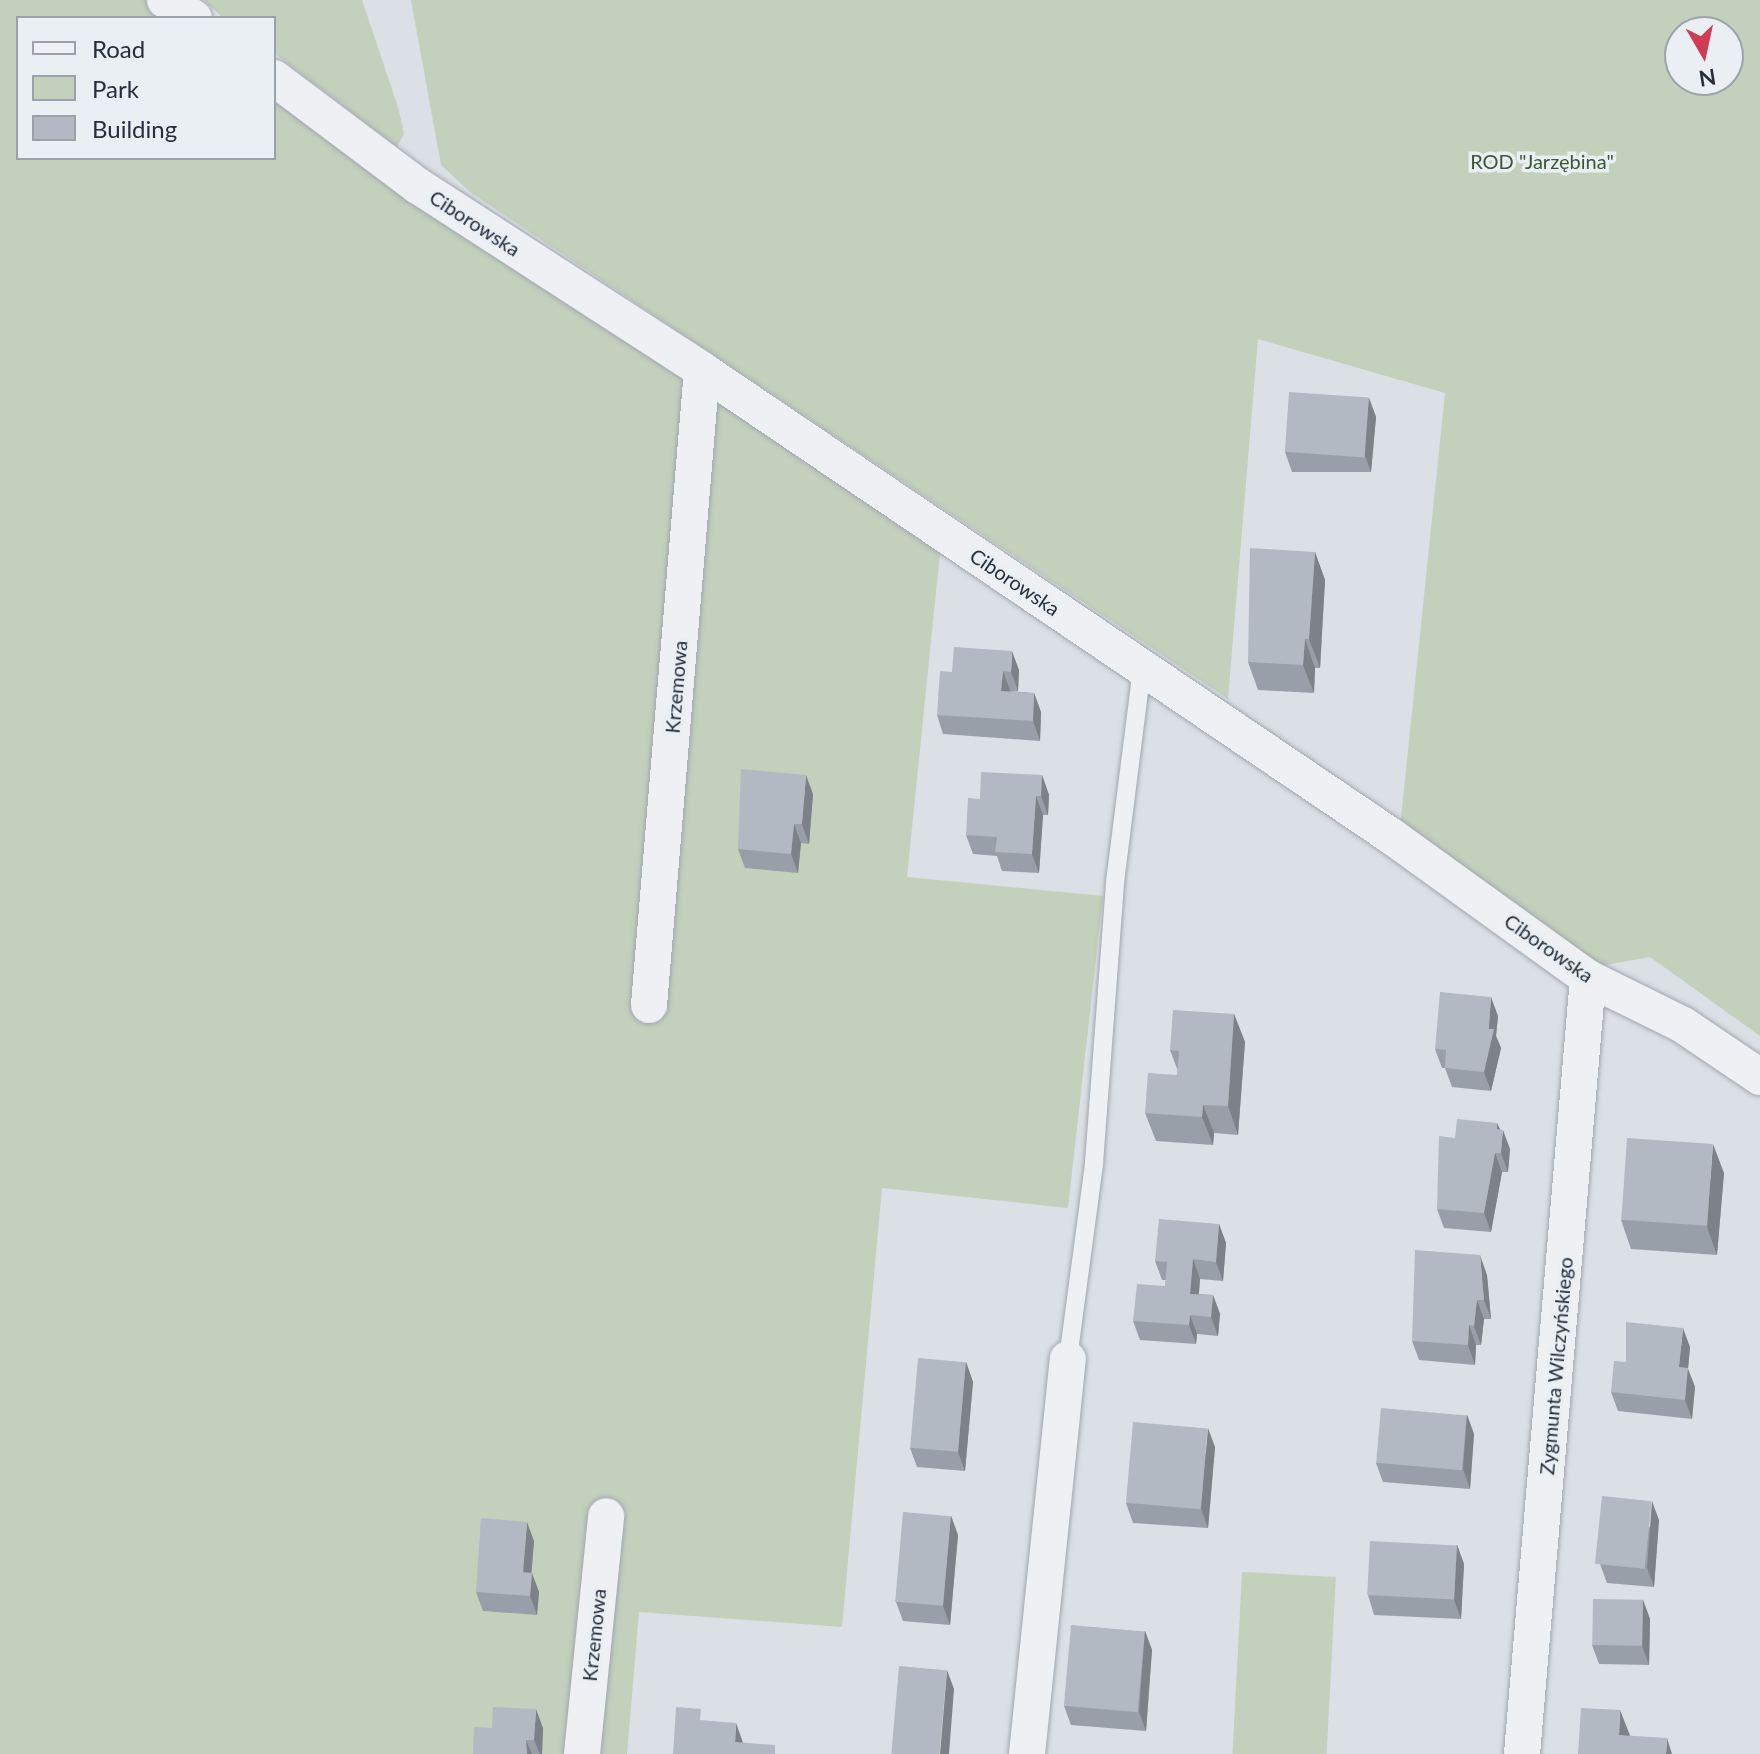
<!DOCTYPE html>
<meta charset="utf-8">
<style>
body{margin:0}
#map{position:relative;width:1760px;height:1754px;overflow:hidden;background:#dbe0e6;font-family:Lato,sans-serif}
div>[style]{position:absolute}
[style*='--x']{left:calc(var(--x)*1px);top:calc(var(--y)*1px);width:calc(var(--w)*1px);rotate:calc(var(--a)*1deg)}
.green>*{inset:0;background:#c2d0bc;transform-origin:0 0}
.roads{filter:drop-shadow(0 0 2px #a1a7b0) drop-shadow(0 0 2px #a1a7b0)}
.lane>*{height:18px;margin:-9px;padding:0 9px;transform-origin:9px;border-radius:9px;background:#eef0f4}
.street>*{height:36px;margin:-18px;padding:0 18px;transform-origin:18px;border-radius:18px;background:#eef0f4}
.wall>*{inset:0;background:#999fa8}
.shaded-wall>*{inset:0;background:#7d8288}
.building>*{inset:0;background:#b2b9c3;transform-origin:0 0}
span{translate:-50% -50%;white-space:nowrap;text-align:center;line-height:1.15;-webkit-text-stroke:7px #eaeff4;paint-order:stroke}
.park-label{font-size:20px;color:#3b5832}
.street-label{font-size:20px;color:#252e3c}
.legend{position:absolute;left:16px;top:16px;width:260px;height:144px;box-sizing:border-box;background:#eaeff4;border:2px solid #9ba2aa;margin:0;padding:10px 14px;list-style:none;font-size:24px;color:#252e3c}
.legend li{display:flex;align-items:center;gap:16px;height:40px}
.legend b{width:40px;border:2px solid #9ba2aa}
.north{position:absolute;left:1664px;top:16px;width:80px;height:80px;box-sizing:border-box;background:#eaeff4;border:2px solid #9ba2aa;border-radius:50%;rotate:171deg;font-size:22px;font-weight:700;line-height:32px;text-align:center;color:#252e3c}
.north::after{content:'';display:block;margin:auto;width:28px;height:36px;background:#d03b56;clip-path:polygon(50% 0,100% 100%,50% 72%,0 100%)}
</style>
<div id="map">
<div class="green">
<div style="clip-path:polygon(0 0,151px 0,177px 18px,18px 18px,18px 158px,274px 158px,274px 89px,940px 553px,907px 877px,1103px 896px,1068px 1208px,882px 1188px,842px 1627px,639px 1612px,627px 1754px,0 1754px)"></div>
<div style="clip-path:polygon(204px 0,362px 0,398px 107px,404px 134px,397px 147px,274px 53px,274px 18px,223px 18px)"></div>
<div style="clip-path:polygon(evenodd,411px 0,1760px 0,1760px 1036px,1650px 957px,1600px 966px,1400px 828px,1445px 393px,1258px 339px,1228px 699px,470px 192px,441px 165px,411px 0,1680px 32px,1728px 32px,1728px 80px,1680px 80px,1680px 32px)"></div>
<div style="left:1242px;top:1572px;width:94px;height:183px;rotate:3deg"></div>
</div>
<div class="roads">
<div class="lane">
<div style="--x:1068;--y:1359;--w:198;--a:-82.4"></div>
<div style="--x:1094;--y:1163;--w:282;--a:-85.7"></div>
<div style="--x:1115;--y:882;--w:216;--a:-82.8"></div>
</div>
<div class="street">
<div style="--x:165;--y:0;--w:34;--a:32"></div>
<div style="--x:274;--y:78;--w:180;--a:36.9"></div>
<div style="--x:418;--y:186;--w:338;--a:32.9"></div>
<div style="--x:702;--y:370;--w:832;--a:34.07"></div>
<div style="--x:1391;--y:836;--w:243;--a:35.8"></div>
<div style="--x:1588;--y:978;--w:106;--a:26.3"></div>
<div style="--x:1683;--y:1025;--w:93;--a:34"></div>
<div style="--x:649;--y:1005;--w:637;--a:-85.23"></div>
<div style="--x:582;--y:1754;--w:239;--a:-84.2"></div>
<div style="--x:1027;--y:1754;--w:397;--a:-84.1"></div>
<div style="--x:1522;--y:1754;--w:779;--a:-85.14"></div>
</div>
</div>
<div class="wall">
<div style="clip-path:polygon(1369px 398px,1376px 417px,1371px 472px,1292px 472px,1285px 452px)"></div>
<div style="clip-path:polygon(1315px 552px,1325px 580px,1320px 668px,1315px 668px,1314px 693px,1258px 690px,1248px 662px)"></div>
<div style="clip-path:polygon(1019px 670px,1018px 691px,1010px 691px,1034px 693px,1041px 712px,1040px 741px,943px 734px,937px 715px,952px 672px)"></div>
<div style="clip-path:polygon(1042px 775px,1049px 795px,1048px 815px,1043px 815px,1039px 873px,1002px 871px,997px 856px,973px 854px,966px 835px,980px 799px)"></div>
<div style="clip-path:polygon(813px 794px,809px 844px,801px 843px,798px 873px,745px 868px,738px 849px)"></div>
<div style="clip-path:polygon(1234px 1014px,1245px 1042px,1238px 1135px,1214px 1133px,1213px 1145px,1156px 1141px,1145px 1113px,1177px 1075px,1178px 1071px,1170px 1050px)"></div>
<div style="clip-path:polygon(1498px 1016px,1496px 1036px,1501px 1048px,1491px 1091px,1452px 1087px,1445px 1068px,1442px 1068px,1435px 1049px)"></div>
<div style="clip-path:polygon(1497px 1123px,1510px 1149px,1508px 1172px,1502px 1172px,1491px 1232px,1444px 1228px,1437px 1209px,1455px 1138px)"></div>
<div style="clip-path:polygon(1724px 1173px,1717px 1255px,1631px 1249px,1621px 1220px)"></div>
<div style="clip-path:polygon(1219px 1224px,1226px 1243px,1223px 1281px,1200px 1279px,1199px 1294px,1213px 1295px,1220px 1314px,1218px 1336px,1197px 1334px,1196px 1344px,1140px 1340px,1133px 1321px,1165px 1286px,1166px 1280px,1162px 1280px,1155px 1261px)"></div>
<div style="clip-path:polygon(1487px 1275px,1491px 1319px,1484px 1319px,1481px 1345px,1476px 1345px,1475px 1365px,1419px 1360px,1412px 1341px)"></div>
<div style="clip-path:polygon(1690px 1347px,1688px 1369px,1695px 1387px,1692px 1419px,1618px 1411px,1611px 1392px,1626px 1362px)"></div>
<div style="clip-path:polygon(966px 1362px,973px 1382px,965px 1471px,917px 1467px,910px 1448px)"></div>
<div style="clip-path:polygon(1467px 1415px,1474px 1434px,1470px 1489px,1383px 1482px,1376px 1463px)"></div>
<div style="clip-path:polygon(1215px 1447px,1208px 1528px,1133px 1523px,1126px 1503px)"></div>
<div style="clip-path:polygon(951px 1516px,958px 1535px,950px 1625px,903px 1621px,896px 1602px)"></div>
<div style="clip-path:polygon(1659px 1520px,1654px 1587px,1607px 1583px,1600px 1564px)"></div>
<div style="clip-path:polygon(534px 1541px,531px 1573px,539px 1592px,537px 1615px,483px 1611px,476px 1592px)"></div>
<div style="clip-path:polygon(1457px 1545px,1464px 1564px,1461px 1619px,1374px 1615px,1368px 1595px)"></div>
<div style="clip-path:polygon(1643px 1600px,1650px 1619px,1649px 1665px,1599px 1664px,1592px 1645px)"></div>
<div style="clip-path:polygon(1145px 1631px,1152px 1650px,1146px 1731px,1071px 1725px,1064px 1706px)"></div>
<div style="clip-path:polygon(492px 1728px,543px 1728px,542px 1754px,473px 1754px)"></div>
</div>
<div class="shaded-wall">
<div style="clip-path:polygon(1369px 398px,1376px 417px,1371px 472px,1364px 453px)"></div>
<div style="clip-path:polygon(1315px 552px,1325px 580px,1320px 668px,1309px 639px)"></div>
<div style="clip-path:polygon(1305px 639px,1315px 668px,1314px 693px,1303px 665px)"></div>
<div style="clip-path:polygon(1012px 651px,1019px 670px,1018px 691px,1011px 672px)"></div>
<div style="clip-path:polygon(1003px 671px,1010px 690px,1008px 710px,1001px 691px)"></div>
<div style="clip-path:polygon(1034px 693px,1041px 712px,1040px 741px,1033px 721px)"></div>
<div style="clip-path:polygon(806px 775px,813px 794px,809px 844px,802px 824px)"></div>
<div style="clip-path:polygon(1042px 775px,1049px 795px,1048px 815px,1041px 796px)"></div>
<div style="clip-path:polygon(1036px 796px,1043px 815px,1039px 873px,1032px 854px)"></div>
<div style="clip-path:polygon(794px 824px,801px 843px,798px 873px,791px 854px)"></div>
<div style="clip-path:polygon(1491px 997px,1498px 1016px,1496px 1036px,1501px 1048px,1491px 1091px,1484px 1072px)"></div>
<div style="clip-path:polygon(1234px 1014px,1245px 1042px,1238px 1135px,1228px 1106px)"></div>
<div style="clip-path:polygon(1203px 1105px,1214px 1133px,1213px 1145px,1202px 1117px)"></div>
<div style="clip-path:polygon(1497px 1123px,1503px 1137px,1503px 1130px,1510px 1149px,1508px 1172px,1501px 1153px,1497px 1129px)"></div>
<div style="clip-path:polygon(1713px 1144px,1724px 1173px,1717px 1255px,1707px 1227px)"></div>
<div style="clip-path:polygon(1495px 1153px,1502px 1172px,1491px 1232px,1484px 1213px)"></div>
<div style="clip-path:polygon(1219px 1224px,1226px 1243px,1223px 1281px,1216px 1262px)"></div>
<div style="clip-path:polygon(1480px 1255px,1487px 1275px,1491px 1319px,1484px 1300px)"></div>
<div style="clip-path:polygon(1193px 1259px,1200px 1279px,1197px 1313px,1190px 1294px)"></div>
<div style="clip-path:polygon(1213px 1295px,1220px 1314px,1218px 1336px,1211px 1317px)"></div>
<div style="clip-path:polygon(1477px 1300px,1484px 1319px,1481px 1345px,1474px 1326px)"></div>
<div style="clip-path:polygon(1190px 1315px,1197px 1334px,1196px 1344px,1189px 1325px)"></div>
<div style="clip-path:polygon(1469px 1325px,1476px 1345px,1475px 1365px,1468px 1345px)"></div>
<div style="clip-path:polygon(1683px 1328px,1690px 1347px,1688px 1369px,1695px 1387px,1692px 1419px,1685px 1400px,1679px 1367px)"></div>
<div style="clip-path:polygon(966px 1362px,973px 1382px,965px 1471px,958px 1452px)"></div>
<div style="clip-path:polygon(1467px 1415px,1474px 1434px,1470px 1489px,1463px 1469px)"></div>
<div style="clip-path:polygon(1208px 1428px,1215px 1447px,1208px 1528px,1201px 1509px)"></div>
<div style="clip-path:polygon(1652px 1501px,1659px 1520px,1654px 1587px,1647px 1568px)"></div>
<div style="clip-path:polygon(951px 1516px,958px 1535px,950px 1625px,943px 1606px)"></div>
<div style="clip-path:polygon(527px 1522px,534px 1541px,530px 1591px,523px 1572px)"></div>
<div style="clip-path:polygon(1457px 1545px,1464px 1564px,1461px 1619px,1454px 1600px)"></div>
<div style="clip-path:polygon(532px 1573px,539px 1592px,537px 1615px,530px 1596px)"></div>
<div style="clip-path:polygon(1643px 1600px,1650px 1619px,1649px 1665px,1642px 1646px)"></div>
<div style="clip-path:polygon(1145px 1631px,1152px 1650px,1146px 1731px,1139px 1712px)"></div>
<div style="clip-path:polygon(947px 1670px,954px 1689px,949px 1754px,940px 1754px)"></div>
<div style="clip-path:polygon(536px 1709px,543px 1728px,542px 1754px,540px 1754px,534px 1740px)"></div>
<div style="clip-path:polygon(1620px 1710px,1631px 1738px,1619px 1735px)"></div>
<div style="clip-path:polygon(736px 1723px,746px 1751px,735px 1742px)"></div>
<div style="clip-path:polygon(1667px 1738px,1672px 1754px,1666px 1754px)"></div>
<div style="clip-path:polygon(526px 1740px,532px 1754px,527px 1754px)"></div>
</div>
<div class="building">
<div style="left:1289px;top:392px;width:80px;height:60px;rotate:4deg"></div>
<div style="clip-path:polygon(1250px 548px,1315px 552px,1309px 639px,1305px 639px,1303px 665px,1248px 662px)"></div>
<div style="clip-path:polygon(954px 647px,1012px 651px,1011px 672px,1003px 671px,1001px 691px,1034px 693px,1033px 721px,937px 715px,940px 671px,952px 672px)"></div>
<div style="clip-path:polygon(741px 769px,806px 775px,802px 824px,794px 824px,791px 854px,738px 849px)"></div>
<div style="clip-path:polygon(981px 772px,1042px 775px,1041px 796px,1036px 796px,1032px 854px,995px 852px,997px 837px,966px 835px,968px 798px,980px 799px)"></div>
<div style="clip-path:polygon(1440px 992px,1491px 997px,1489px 1029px,1494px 1029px,1484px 1072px,1445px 1068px,1446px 1050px,1435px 1049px)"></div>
<div style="clip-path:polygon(1173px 1010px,1234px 1014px,1228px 1106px,1203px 1105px,1202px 1117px,1145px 1113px,1148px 1073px,1177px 1075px,1179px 1051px,1170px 1050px)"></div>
<div style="clip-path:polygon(1457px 1119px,1497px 1123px,1497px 1129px,1503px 1130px,1501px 1153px,1495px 1153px,1484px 1213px,1437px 1209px,1439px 1136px,1455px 1138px)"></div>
<div style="left:1627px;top:1138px;width:86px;height:82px;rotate:4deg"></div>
<div style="clip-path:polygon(1159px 1219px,1219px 1224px,1216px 1262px,1193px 1259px,1190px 1294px,1213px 1295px,1211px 1317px,1190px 1315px,1189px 1325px,1133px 1321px,1137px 1284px,1165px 1286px,1167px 1262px,1155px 1261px)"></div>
<div style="clip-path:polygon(1415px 1250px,1480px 1255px,1484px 1300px,1477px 1300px,1474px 1326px,1469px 1325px,1468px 1345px,1412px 1341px)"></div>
<div style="clip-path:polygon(1626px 1322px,1683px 1328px,1679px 1367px,1688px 1368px,1685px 1400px,1611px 1392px,1614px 1361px,1626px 1362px)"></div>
<div style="left:918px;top:1358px;width:48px;height:90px;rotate:5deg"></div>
<div style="left:1381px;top:1408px;width:86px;height:55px;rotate:5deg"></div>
<div style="left:1133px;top:1422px;width:75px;height:81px;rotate:5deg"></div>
<div style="left:1602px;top:1496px;width:50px;height:68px;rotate:6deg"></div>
<div style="left:903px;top:1512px;width:48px;height:90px;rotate:5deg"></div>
<div style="clip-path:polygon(481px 1518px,527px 1522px,523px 1572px,532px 1573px,530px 1596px,476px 1592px)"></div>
<div style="left:1370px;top:1541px;width:87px;height:54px;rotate:3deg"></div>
<div style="left:1593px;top:1599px;width:50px;height:46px;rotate:1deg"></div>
<div style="left:1071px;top:1625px;width:74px;height:81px;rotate:5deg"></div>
<div style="left:899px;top:1666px;width:48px;height:88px;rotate:5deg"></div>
<div style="clip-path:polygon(493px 1707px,536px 1709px,534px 1740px,526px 1740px,527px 1754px,473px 1754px,474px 1727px,492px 1728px)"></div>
<div style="clip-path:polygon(676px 1707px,701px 1709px,700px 1720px,736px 1723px,735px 1742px,775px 1745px,775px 1754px,673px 1754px)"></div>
<div style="clip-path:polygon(1581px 1708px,1620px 1710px,1619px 1735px,1667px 1738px,1666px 1754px,1578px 1754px)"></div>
</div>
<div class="park-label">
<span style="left:1542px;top:161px">ROD "Jarzębina"</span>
</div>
<div class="street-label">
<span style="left:475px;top:223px;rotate:33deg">Ciborowska</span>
<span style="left:1015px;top:582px;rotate:34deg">Ciborowska</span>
<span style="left:676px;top:687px;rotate:-85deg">Krzemowa</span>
<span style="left:1549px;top:948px;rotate:35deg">Ciborowska</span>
<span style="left:1556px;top:1366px;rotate:-85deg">Zygmunta Wilczyńskiego</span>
<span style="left:594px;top:1635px;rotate:-84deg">Krzemowa</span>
</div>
<ul class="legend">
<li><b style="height:10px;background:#eef0f4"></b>Road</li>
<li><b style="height:22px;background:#c2d0bc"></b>Park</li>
<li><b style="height:22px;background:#b2b9c3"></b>Building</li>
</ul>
<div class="north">N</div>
</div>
